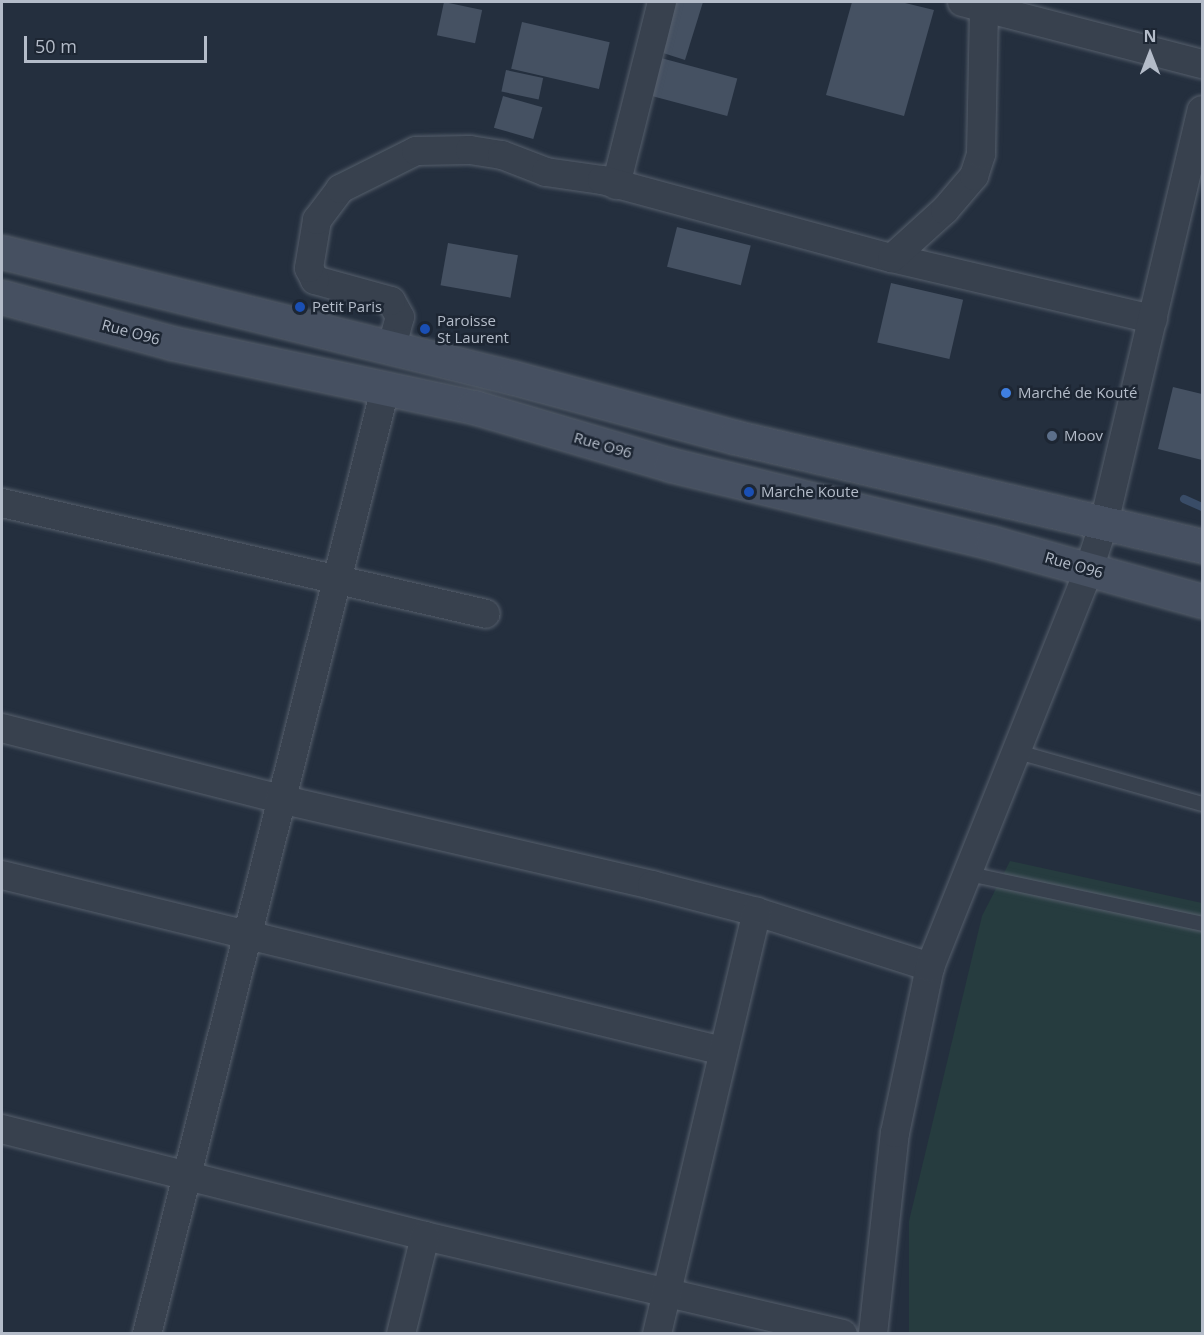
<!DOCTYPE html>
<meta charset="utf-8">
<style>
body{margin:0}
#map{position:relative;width:1204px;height:1335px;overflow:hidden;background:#242f3e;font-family:"Open Sans",sans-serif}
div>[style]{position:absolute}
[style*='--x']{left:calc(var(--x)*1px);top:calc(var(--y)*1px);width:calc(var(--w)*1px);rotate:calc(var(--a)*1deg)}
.green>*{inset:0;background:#263c3f}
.stream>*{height:8px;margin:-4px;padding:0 4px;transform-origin:4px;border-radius:4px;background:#394c67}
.building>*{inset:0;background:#455162;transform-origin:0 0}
.roads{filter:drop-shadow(0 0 2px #565f6c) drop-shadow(0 0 2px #565f6c)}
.service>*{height:14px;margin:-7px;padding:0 7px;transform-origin:7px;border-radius:7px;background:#38414e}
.minor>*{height:28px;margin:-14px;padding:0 14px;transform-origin:14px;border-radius:14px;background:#38414e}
.secondary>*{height:33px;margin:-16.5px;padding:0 16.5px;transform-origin:16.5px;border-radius:16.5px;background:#465061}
.dots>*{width:16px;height:16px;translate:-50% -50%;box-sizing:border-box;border:3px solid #1d2633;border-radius:50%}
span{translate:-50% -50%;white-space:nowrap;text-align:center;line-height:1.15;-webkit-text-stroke:5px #1d2633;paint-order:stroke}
.poi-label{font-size:15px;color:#b4bcc9}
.left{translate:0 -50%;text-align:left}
.street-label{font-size:15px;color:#b4bcc9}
.frame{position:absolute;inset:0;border:3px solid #b4bcc9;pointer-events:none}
.north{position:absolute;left:1120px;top:24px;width:60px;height:60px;-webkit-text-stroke:4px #1d2633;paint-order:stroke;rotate:0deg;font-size:16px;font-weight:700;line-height:24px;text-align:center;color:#b4bcc9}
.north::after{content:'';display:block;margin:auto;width:21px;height:27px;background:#b4bcc9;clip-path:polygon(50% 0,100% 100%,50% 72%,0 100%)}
.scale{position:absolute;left:24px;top:36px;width:183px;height:27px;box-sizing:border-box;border:3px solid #b4bcc9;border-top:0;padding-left:8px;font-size:18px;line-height:21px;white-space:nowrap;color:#b4bcc9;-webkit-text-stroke:4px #1d2633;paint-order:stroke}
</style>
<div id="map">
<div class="green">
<div style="clip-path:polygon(1010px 861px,1202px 903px,1202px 1333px,909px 1334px,909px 1221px,982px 916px)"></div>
</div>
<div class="stream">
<div style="--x:1184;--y:499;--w:20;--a:24"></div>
</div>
<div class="building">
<div style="left:444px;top:2px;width:39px;height:34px;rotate:12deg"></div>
<div style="clip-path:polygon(675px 2px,703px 2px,685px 60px,660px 52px)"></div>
<div style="clip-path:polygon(852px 2px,901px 2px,934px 10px,904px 116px,826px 95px)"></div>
<div style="left:522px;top:22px;width:90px;height:48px;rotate:13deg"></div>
<div style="left:661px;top:58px;width:79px;height:39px;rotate:15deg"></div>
<div style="left:506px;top:70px;width:38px;height:22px;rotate:12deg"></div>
<div style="left:503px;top:96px;width:41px;height:33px;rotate:16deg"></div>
<div style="left:677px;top:227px;width:76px;height:41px;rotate:14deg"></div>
<div style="left:448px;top:243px;width:71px;height:43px;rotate:10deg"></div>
<div style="left:891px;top:283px;width:74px;height:61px;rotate:13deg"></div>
<div style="clip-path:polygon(1173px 387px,1202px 394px,1202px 460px,1158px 449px)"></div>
</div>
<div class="roads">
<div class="service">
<div style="--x:1014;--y:751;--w:195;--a:15.7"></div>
<div style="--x:965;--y:873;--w:242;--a:12.1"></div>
</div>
<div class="minor">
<div style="--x:962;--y:2;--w:248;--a:14.5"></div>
<div style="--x:616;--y:185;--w:189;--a:-75.9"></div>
<div style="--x:892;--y:258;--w:268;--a:13.2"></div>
<div style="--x:391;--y:350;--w:34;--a:-75"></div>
<div style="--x:400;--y:317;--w:18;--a:-119"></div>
<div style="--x:391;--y:301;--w:79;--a:-164.6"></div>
<div style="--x:315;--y:280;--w:13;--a:-117"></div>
<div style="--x:309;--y:268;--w:49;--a:-80.5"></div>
<div style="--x:317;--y:220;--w:39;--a:-53"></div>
<div style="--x:340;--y:189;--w:85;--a:-26.6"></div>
<div style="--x:416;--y:151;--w:54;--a:-1.1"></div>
<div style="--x:470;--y:150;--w:32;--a:9"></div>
<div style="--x:502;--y:155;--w:47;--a:21.1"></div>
<div style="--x:546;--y:172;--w:57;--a:8.1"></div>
<div style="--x:602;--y:180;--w:300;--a:15.1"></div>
<div style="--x:892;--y:258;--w:72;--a:-42.2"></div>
<div style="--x:945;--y:210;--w:45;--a:-49.5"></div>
<div style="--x:974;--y:176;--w:23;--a:-72"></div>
<div style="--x:981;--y:154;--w:146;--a:-88.8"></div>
<div style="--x:2;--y:503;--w:496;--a:12.9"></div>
<div style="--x:2;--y:728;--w:287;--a:14.3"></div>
<div style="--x:280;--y:799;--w:382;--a:13"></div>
<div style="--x:652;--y:885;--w:108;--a:14.4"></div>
<div style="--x:757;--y:912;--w:182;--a:17.6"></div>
<div style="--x:2;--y:875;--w:742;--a:13.72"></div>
<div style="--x:2;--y:1129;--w:436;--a:14.2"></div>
<div style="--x:425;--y:1236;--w:429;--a:13.2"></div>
<div style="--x:147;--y:1334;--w:975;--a:-75.86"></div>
<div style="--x:401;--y:1334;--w:101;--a:-76.2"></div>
<div style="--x:657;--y:1334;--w:434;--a:-76.7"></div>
<div style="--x:873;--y:1334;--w:202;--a:-83.8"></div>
<div style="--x:895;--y:1133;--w:170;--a:-78.1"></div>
<div style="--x:930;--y:967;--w:429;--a:-68.2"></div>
<div style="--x:1089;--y:569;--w:48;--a:-71.9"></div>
<div style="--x:1104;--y:523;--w:424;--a:-76.7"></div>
</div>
<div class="secondary">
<div style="--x:2;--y:252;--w:527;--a:13.83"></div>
<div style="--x:514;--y:378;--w:228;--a:15"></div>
<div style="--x:734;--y:437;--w:481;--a:13.1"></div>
<div style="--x:2;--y:297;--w:176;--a:15.1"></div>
<div style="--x:172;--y:343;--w:309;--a:12"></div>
<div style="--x:474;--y:407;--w:205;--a:16.4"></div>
<div style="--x:671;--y:465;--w:331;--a:13.6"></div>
<div style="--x:993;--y:543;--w:217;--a:15.5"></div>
</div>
</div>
<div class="dots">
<div style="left:300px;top:307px;background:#1a4fb4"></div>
<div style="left:425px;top:329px;background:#1a4fb4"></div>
<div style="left:1006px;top:393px;background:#3f7fe0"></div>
<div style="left:1052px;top:436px;background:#5c6f8a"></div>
<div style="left:749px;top:492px;background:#1a4fb4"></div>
</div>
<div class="poi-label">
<span class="left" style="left:312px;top:307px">Petit Paris</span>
<span class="left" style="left:437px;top:329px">Paroisse<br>St Laurent</span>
<span class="left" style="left:1018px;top:393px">Marché de Kouté</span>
<span class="left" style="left:1064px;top:436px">Moov</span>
<span class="left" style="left:761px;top:492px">Marche Koute</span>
</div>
<div class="street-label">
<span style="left:131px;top:332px;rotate:15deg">Rue O96</span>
<span style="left:603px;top:445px;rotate:16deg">Rue O96</span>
<span style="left:1074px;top:565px;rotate:16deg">Rue O96</span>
</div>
<div class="frame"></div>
<div class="north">N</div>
<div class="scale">50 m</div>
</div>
